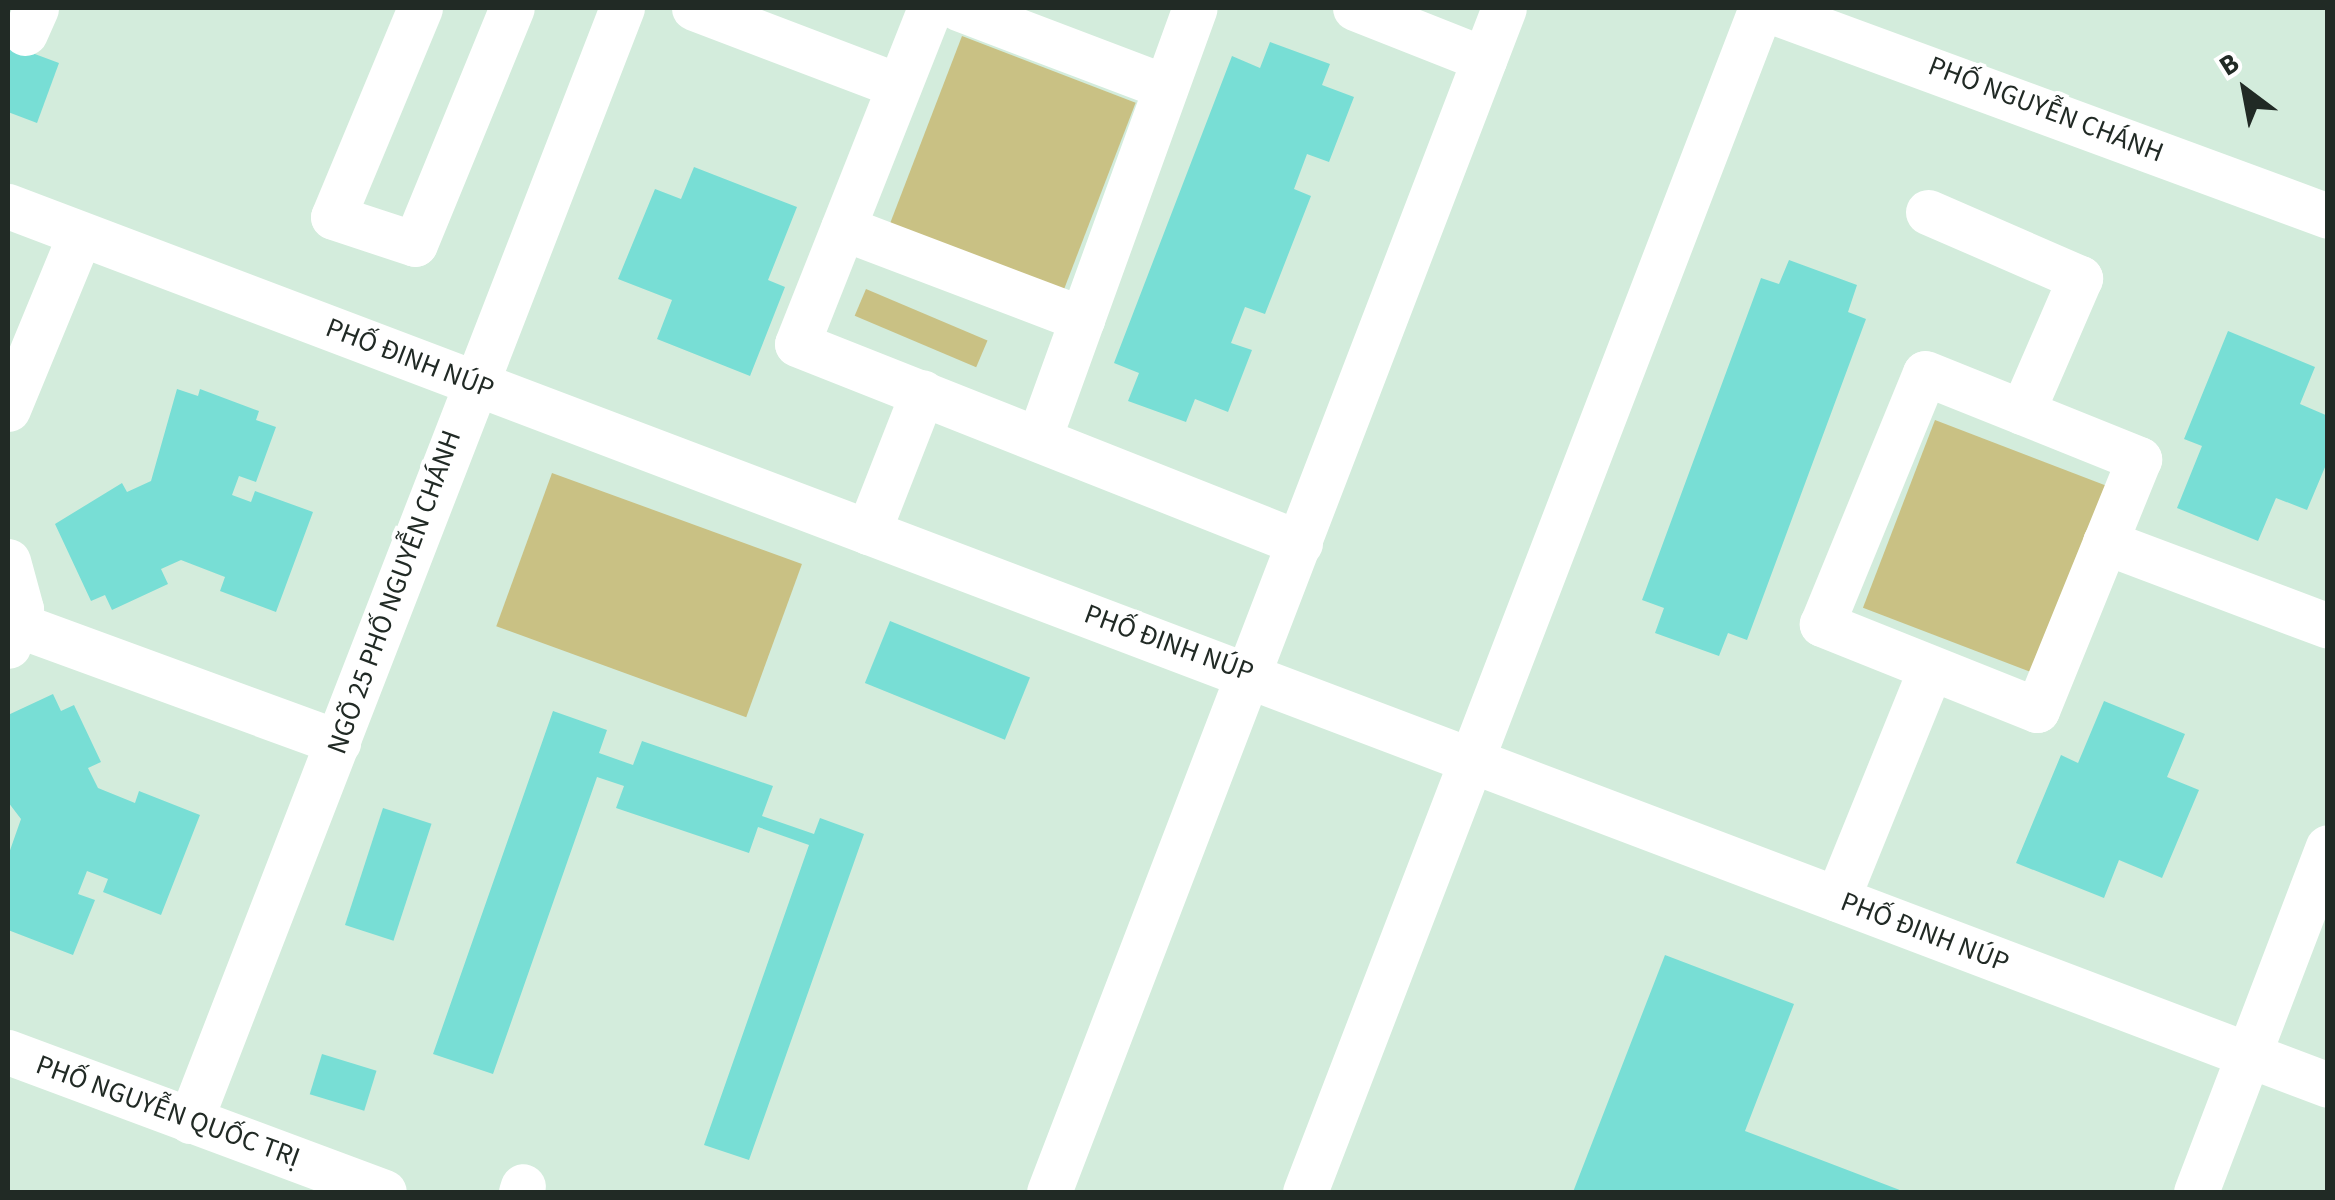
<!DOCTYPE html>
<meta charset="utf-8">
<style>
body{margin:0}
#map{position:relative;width:2335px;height:1200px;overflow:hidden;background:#d3ecdc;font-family:"Source Sans 3",sans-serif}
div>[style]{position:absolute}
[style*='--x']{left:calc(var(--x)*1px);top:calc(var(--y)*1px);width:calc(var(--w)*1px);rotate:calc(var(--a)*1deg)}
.green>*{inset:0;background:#c9c184;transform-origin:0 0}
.building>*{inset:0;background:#78ded5;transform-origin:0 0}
.minor>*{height:45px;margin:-22.5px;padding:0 22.5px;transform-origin:22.5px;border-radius:22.5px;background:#fff}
span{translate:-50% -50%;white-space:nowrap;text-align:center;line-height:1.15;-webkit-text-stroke:8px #fff;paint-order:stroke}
.street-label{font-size:28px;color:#212a25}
.frame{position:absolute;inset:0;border:10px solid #212a25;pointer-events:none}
.north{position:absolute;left:2195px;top:40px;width:100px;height:100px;-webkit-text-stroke:8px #fff;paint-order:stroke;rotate:328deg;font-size:28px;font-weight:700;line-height:40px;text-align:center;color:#212a25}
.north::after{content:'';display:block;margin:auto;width:35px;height:45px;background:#212a25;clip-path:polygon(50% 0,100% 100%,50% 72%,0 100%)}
</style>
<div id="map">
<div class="green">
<div style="left:962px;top:36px;width:186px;height:203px;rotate:21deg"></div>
<div style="left:866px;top:289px;width:132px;height:29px;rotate:23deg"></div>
<div style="left:1935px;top:420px;width:185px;height:201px;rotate:21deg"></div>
<div style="left:552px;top:473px;width:266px;height:163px;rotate:20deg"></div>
</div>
<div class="building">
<div style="clip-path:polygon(1270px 42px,1330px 64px,1322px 85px,1354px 97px,1329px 162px,1307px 154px,1294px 189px,1311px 196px,1265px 314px,1245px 307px,1231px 343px,1252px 350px,1228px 412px,1195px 399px,1186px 422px,1128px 401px,1139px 373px,1114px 363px,1232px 56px,1260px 68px)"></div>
<div style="clip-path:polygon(8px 44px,59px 63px,37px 123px,8px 112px)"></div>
<div style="clip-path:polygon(694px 167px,797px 207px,768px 280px,785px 287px,750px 376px,657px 339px,672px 300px,618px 279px,655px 189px,681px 199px)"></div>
<div style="clip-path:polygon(1789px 260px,1857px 285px,1848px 312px,1866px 319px,1747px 640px,1728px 633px,1719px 656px,1655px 633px,1664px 608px,1642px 600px,1761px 278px,1779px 284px)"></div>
<div style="clip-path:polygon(2228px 331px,2315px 367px,2300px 404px,2328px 416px,2328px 460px,2307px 510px,2276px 498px,2258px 541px,2177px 508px,2202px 446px,2184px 439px)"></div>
<div style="clip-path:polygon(177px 389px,198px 396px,200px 389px,259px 411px,256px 420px,276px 427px,256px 482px,239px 476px,232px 495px,251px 502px,255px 491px,313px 512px,276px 612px,220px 591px,225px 577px,181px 560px,161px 569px,168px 584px,112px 610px,105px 595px,91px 601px,55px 524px,122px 483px,127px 492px,151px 481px)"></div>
<div style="left:890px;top:621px;width:151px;height:67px;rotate:22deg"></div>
<div style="clip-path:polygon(53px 694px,61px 711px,74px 705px,101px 762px,88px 768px,98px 788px,135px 803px,139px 791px,200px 815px,161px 915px,103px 892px,108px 879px,87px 871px,78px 894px,95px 900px,73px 955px,8px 930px,8px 856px,21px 819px,8px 802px,8px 715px)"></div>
<div style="clip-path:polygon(2104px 701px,2185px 734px,2167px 777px,2199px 790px,2162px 878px,2119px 860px,2104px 898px,2016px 863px,2061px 755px,2078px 763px)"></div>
<div style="clip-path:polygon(553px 711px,607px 730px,599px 753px,633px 765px,642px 741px,773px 786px,762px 816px,814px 834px,820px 818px,864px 834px,749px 1160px,704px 1145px,809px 845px,758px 827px,749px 853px,616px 808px,624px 786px,597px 777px,493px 1074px,433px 1054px)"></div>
<div style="left:383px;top:808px;width:51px;height:123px;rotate:18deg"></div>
<div style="clip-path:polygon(1665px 955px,1794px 1004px,1745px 1131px,1905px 1192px,1573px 1192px)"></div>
<div style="left:322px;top:1054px;width:57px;height:42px;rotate:17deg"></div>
</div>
<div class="minor">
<div style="--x:420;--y:8;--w:226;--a:112.6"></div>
<div style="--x:333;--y:217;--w:86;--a:18.2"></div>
<div style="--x:415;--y:244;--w:255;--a:-67.7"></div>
<div style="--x:694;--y:8;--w:219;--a:20.8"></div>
<div style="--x:930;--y:8;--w:361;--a:111.6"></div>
<div style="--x:797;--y:344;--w:541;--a:21.59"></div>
<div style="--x:958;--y:8;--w:222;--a:20.8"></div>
<div style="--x:1355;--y:8;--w:139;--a:21.6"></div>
<div style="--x:1763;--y:8;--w:602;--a:20.21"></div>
<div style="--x:25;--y:33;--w:27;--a:-66"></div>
<div style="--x:8;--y:206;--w:2481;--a:20.75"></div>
<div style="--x:1928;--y:212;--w:166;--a:23.5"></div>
<div style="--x:2080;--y:278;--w:146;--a:113.4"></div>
<div style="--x:843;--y:228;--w:256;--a:20.8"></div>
<div style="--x:1925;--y:373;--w:231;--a:21.9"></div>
<div style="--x:2139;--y:459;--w:271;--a:112.1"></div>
<div style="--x:2037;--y:710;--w:232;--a:-158.2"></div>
<div style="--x:1822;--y:624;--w:271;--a:-67.7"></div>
<div style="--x:8;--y:409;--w:189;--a:-67.6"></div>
<div style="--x:1039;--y:438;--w:457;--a:-70.1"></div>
<div style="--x:868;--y:532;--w:150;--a:-68.6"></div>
<div style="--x:2105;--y:542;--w:238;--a:20.6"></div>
<div style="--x:8;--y:561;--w:50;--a:74.8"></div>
<div style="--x:21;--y:609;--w:39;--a:109"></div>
<div style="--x:18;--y:625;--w:341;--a:20.1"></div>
<div style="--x:1837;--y:899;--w:249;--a:-67.9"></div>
<div style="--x:8;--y:1052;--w:401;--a:20.4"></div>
<div style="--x:190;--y:1121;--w:1194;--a:-68.79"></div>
<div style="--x:521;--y:1192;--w:6;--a:-72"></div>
<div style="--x:1049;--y:1192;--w:1268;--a:-68.98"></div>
<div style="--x:1305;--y:1192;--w:1269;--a:-68.94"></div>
<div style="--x:2196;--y:1192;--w:369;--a:-69.1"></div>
</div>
<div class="street-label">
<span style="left:2046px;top:109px;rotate:21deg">PHỐ NGUYỄN CHÁNH</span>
<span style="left:410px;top:358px;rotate:21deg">PHỐ ĐINH NÚP</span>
<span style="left:394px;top:592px;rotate:-70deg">NGÕ 25 PHỐ NGUYỄN CHÁNH</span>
<span style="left:1169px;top:643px;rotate:20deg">PHỐ ĐINH NÚP</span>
<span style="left:1925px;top:932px;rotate:21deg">PHỐ ĐINH NÚP</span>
<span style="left:168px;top:1111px;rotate:20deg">PHỐ NGUYỄN QUỐC TRỊ</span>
</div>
<div class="frame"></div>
<div class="north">B</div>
</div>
